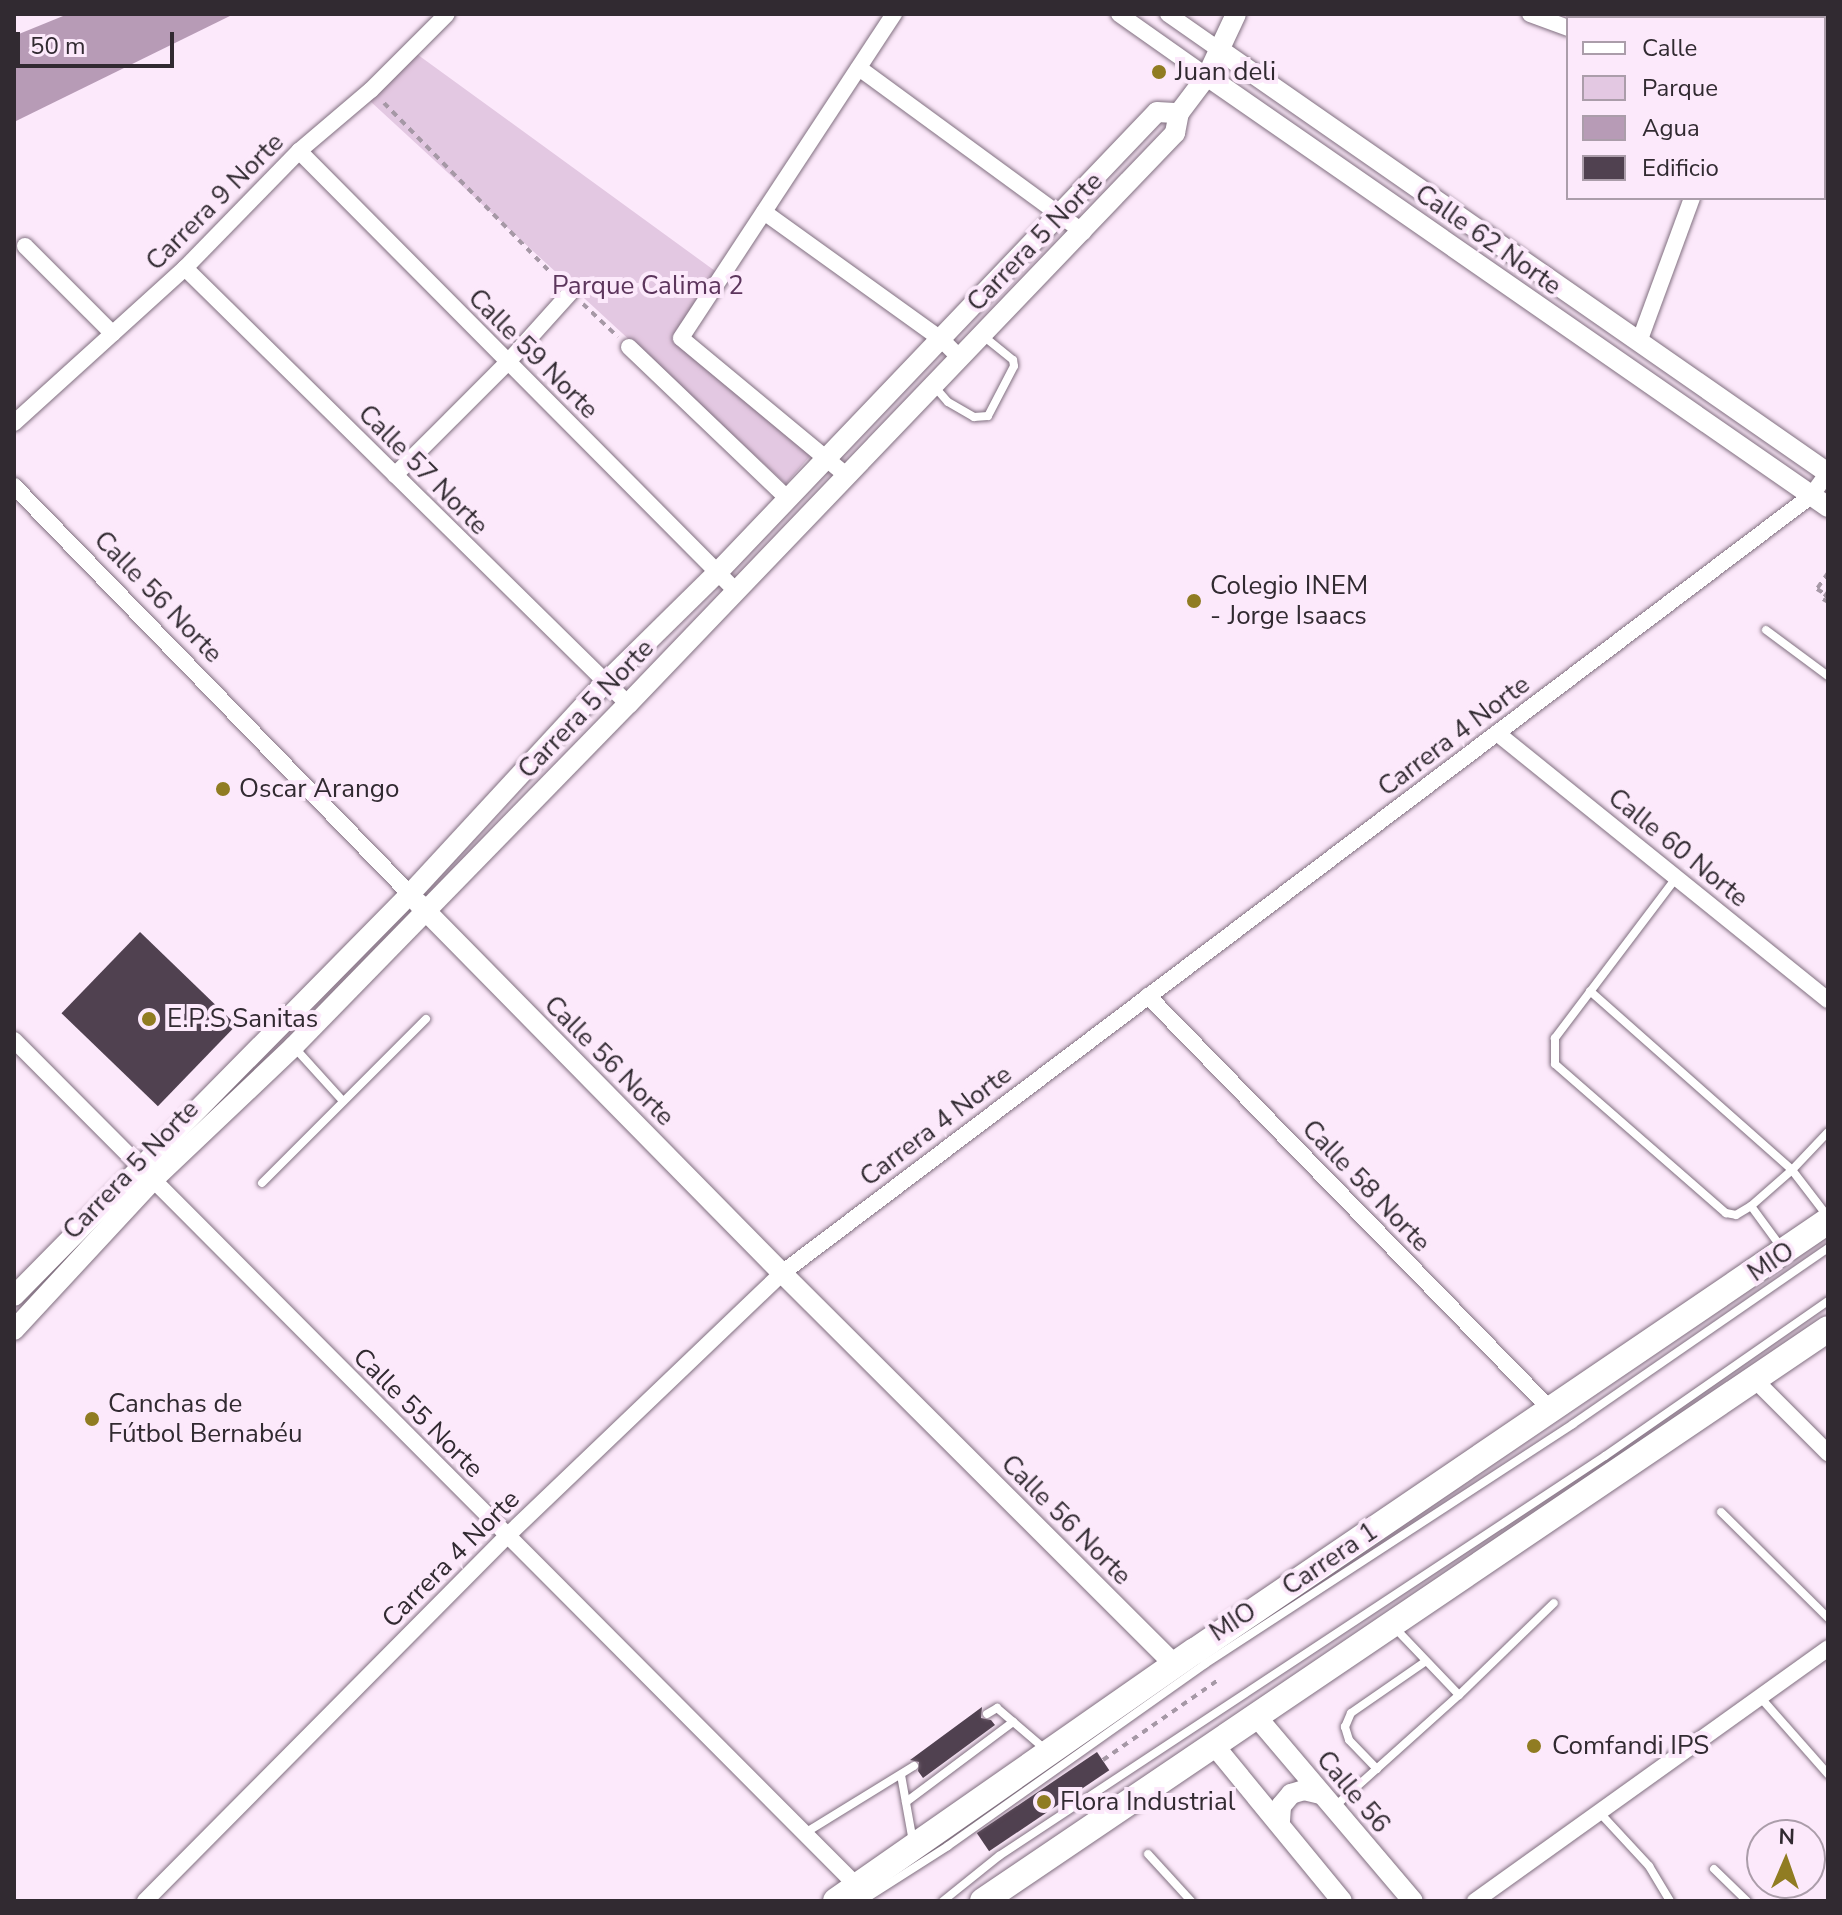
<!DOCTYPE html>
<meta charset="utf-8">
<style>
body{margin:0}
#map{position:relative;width:1842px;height:1915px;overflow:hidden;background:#fce9fb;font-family:"Nunito Sans",sans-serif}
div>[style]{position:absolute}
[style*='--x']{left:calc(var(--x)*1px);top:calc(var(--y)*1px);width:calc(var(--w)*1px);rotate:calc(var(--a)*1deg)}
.green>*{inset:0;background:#e3c8e2}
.water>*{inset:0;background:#b79bb6}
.building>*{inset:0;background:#504150;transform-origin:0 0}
.path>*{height:4px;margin-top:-2px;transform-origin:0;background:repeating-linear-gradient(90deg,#a698a6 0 6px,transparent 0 12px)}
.roads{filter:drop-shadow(0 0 2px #806f7f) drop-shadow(0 0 2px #806f7f)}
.service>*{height:8px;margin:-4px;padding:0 4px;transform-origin:4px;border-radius:4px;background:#fff}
.minor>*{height:16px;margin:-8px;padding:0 8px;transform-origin:8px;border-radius:8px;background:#fff}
.tertiary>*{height:20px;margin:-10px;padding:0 10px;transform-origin:10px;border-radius:10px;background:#fff}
.primary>*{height:26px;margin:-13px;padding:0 13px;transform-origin:13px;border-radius:13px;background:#fff}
.path-bridge>*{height:4px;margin-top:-2px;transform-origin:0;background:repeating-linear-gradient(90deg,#a698a6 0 6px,transparent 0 12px)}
.dots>*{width:22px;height:22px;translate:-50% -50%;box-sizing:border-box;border:4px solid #fce9fb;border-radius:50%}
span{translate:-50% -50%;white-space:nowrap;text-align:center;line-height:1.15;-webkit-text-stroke:8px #fce9fb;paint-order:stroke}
.poi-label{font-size:26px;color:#312a31}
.left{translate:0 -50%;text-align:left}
.street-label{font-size:26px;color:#312a31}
.park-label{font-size:26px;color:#5c355c}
.frame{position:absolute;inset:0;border:16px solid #312a31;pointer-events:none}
.legend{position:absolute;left:1566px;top:16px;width:260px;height:184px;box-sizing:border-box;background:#fce9fb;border:2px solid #ab9daa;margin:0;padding:10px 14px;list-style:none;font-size:24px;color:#312a31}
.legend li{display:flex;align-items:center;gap:16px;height:40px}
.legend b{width:40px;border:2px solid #ab9daa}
.north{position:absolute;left:1746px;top:1819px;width:80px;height:80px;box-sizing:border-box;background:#fce9fb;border:2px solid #ab9daa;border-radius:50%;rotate:2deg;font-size:22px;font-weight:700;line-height:32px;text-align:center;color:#312a31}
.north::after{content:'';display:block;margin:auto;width:28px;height:36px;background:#907c22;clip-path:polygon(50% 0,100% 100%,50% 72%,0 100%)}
.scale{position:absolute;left:16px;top:32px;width:158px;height:36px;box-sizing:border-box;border:4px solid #312a31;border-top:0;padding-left:10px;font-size:24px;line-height:28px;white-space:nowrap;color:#312a31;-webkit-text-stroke:6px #fce9fb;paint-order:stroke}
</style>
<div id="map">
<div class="green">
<div style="clip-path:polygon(414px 52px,722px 276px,682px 338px,816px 449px,786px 484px,370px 101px,386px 76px)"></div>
</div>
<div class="water">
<div style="clip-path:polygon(68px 14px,234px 14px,14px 122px,14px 36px)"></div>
</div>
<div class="building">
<div style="left:140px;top:932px;width:134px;height:113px;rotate:44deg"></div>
<div style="clip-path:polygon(982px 1707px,981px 1718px,991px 1720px,995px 1725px,923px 1778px,918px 1771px,919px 1762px,910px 1760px)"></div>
<div style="left:1097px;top:1752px;width:22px;height:145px;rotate:56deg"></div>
</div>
<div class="path">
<div style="--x:384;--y:103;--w:251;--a:45.5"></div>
<div style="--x:583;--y:304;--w:48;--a:43.3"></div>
<div style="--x:1828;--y:592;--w:9;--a:126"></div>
<div style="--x:1823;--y:599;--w:6;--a:31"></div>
<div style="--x:1103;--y:1760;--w:140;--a:-34.8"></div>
</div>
<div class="roads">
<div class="service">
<div style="--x:934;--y:386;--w:21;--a:49"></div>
<div style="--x:948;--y:402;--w:30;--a:30"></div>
<div style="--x:974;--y:417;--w:14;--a:-4"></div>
<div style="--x:988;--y:416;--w:56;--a:-62.5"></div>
<div style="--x:1014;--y:366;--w:6;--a:-99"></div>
<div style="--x:1013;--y:360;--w:40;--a:-141"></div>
<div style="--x:1766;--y:630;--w:77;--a:36.6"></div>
<div style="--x:1676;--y:878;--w:201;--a:127.1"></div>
<div style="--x:1555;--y:1038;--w:26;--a:90"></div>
<div style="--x:1555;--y:1064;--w:227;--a:41.1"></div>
<div style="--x:1726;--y:1213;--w:10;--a:11"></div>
<div style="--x:1736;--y:1215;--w:17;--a:-31"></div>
<div style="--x:1751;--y:1206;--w:55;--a:-41.3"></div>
<div style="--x:1792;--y:1170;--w:52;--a:-46.5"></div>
<div style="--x:1590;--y:991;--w:270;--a:41.5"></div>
<div style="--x:1792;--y:1170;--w:59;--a:52.5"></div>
<div style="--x:294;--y:1047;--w:73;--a:47.8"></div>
<div style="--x:262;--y:1183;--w:232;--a:-45"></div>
<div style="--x:1751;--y:1206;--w:51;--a:53.8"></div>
<div style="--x:1721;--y:1512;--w:151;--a:44.7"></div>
<div style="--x:1459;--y:1695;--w:132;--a:-44.1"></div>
<div style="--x:1760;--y:1697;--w:103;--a:48.6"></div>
<div style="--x:987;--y:1714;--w:12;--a:-31"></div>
<div style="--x:997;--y:1708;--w:65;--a:40.6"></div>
<div style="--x:1377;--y:1769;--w:40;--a:-134"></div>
<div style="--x:1349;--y:1740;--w:14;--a:-107"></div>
<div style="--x:1345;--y:1727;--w:15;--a:-67"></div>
<div style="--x:1351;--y:1713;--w:91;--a:-34.7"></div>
<div style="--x:901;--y:1775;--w:68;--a:79.8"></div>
<div style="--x:906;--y:1802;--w:134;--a:-36.8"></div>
<div style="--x:1333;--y:1808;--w:169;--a:-41.9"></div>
<div style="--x:1459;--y:1695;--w:93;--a:-133.7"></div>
<div style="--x:1599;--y:1812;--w:74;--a:47.2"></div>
<div style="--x:1649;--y:1866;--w:41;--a:59"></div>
<div style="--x:805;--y:1833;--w:128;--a:-31.6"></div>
<div style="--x:1148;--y:1854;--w:64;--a:47.5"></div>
<div style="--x:1714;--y:1869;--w:46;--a:44.1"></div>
<div style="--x:862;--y:1901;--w:102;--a:-32.6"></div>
<div style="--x:948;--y:1846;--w:315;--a:-35.3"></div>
<div style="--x:1205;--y:1664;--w:439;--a:-33.1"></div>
<div style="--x:1573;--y:1424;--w:310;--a:-34.6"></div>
<div style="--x:943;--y:1901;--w:72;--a:-38.8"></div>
<div style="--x:999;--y:1856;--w:726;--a:-33.43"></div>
<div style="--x:1605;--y:1456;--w:272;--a:-34.8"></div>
</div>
<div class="minor">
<div style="--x:1119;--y:14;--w:108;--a:35.2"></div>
<div style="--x:1168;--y:14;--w:65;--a:34.9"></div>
<div style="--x:1530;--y:14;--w:40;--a:20.2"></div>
<div style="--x:1758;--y:18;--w:4;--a:-63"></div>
<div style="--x:859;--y:68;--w:278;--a:36.2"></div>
<div style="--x:299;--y:151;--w:619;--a:45.2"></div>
<div style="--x:764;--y:212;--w:218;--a:35.7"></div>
<div style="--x:941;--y:339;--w:27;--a:45"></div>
<div style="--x:25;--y:246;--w:124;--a:45"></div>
<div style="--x:185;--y:268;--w:622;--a:44.54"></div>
<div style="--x:1639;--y:342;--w:153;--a:-69.8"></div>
<div style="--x:629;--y:347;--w:220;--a:43.7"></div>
<div style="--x:14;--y:423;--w:231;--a:-42.2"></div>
<div style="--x:185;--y:268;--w:163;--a:-45.7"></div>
<div style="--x:299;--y:151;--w:94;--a:-40.3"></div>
<div style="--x:371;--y:90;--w:107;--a:-45"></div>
<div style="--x:395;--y:475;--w:158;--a:-45"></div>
<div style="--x:507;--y:363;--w:96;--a:-48"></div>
<div style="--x:846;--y:475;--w:214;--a:-140.3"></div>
<div style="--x:681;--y:338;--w:388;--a:-56.7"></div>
<div style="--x:14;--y:486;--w:569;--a:45.86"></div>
<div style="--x:1497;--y:733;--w:425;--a:38.9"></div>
<div style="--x:1148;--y:996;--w:576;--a:45.77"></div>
<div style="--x:14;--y:1040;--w:1194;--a:45.1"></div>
<div style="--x:1754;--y:1379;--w:105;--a:45"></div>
<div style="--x:145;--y:1901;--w:514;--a:-45.24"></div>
<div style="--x:507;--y:1536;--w:381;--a:-43.7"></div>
<div style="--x:782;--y:1273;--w:1289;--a:-37.06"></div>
<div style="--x:1811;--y:496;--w:29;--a:-54"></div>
<div style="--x:1475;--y:1901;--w:434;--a:-35.6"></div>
</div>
<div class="tertiary">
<div style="--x:1221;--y:51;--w:739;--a:34.81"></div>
<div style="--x:1207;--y:76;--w:756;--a:34.76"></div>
<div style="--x:418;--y:903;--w:519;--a:45.47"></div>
<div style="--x:782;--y:1273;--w:555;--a:44.93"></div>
<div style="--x:14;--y:1296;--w:564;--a:-45.43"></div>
<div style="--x:410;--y:894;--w:286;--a:-47.3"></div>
<div style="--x:604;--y:684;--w:158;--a:-44.5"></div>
<div style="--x:717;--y:573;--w:637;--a:-46.34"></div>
<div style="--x:1157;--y:112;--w:22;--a:3"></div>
<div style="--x:14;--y:1330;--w:205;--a:-47.2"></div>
<div style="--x:153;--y:1180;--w:195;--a:-43.5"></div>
<div style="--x:294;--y:1046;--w:478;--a:-45.7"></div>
<div style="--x:628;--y:704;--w:791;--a:-46.23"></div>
<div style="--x:1175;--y:133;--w:20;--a:-79"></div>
<div style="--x:1179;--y:113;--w:46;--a:-52.9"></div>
<div style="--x:1207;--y:76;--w:68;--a:-64.9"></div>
<div style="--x:1255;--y:1715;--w:244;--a:49.7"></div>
<div style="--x:1213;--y:1744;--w:203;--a:50.6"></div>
<div style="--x:1280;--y:1821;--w:15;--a:-86"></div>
<div style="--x:1281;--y:1806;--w:16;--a:-50"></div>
<div style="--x:1291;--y:1794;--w:14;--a:-17"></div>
<div style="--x:1304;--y:1790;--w:16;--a:14"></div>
</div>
<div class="primary">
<div style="--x:836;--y:1901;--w:437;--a:-34.9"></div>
<div style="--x:1195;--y:1651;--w:765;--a:-34.19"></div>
<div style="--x:983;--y:1901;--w:1020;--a:-34.09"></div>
</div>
</div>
<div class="path-bridge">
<div style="--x:1828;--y:573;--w:19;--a:125"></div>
<div style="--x:1817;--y:589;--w:13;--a:32"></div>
</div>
<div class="dots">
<div style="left:1159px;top:72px;background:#907c22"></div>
<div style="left:1194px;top:601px;background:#907c22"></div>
<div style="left:223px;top:789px;background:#907c22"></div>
<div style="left:149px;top:1019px;background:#907c22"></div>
<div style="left:92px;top:1419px;background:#907c22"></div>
<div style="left:1534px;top:1746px;background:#907c22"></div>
<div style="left:1044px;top:1802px;background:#907c22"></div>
</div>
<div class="poi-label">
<span class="left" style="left:1175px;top:72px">Juan deli</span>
<span class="left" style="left:1210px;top:601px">Colegio INEM<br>- Jorge Isaacs</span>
<span class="left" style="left:239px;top:789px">Oscar Arango</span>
<span class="left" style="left:167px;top:1019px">E.P.S Sanitas</span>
<span class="left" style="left:108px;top:1419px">Canchas de<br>Fútbol Bernabéu</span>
<span class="left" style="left:1552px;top:1746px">Comfandi IPS</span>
<span class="left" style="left:1060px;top:1802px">Flora Industrial</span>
</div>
<div class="street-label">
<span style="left:215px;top:202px;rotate:-45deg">Carrera 9 Norte</span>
<span style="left:1488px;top:240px;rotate:35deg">Calle 62 Norte</span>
<span style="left:1035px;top:242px;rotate:-46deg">Carrera 5 Norte</span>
<span style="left:533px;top:354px;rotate:45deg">Calle 59 Norte</span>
<span style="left:423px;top:470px;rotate:45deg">Calle 57 Norte</span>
<span style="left:158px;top:597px;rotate:46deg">Calle 56 Norte</span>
<span style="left:586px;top:709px;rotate:-46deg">Carrera 5 Norte</span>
<span style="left:1454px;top:736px;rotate:-37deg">Carrera 4 Norte</span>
<span style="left:1678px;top:848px;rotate:39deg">Calle 60 Norte</span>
<span style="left:609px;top:1061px;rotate:45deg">Calle 56 Norte</span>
<span style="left:936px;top:1126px;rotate:-37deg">Carrera 4 Norte</span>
<span style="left:131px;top:1170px;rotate:-46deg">Carrera 5 Norte</span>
<span style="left:1366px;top:1186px;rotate:46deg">Calle 58 Norte</span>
<span style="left:1771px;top:1262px;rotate:-34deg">MIO</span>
<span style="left:418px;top:1413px;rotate:45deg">Calle 55 Norte</span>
<span style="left:1066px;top:1520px;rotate:45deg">Calle 56 Norte</span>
<span style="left:451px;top:1559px;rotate:-45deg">Carrera 4 Norte</span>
<span style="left:1330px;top:1559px;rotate:-34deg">Carrera 1</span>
<span style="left:1233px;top:1622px;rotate:-33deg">MIO</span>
<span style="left:1353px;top:1792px;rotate:50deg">Calle 56</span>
</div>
<div class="park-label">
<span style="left:648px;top:286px">Parque Calima 2</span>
</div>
<div class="frame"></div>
<ul class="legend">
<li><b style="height:10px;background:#fff"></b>Calle</li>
<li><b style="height:22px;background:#e3c8e2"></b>Parque</li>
<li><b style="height:22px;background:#b79bb6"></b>Agua</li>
<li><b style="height:22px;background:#504150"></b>Edificio</li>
</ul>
<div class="north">N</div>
<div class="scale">50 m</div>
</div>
